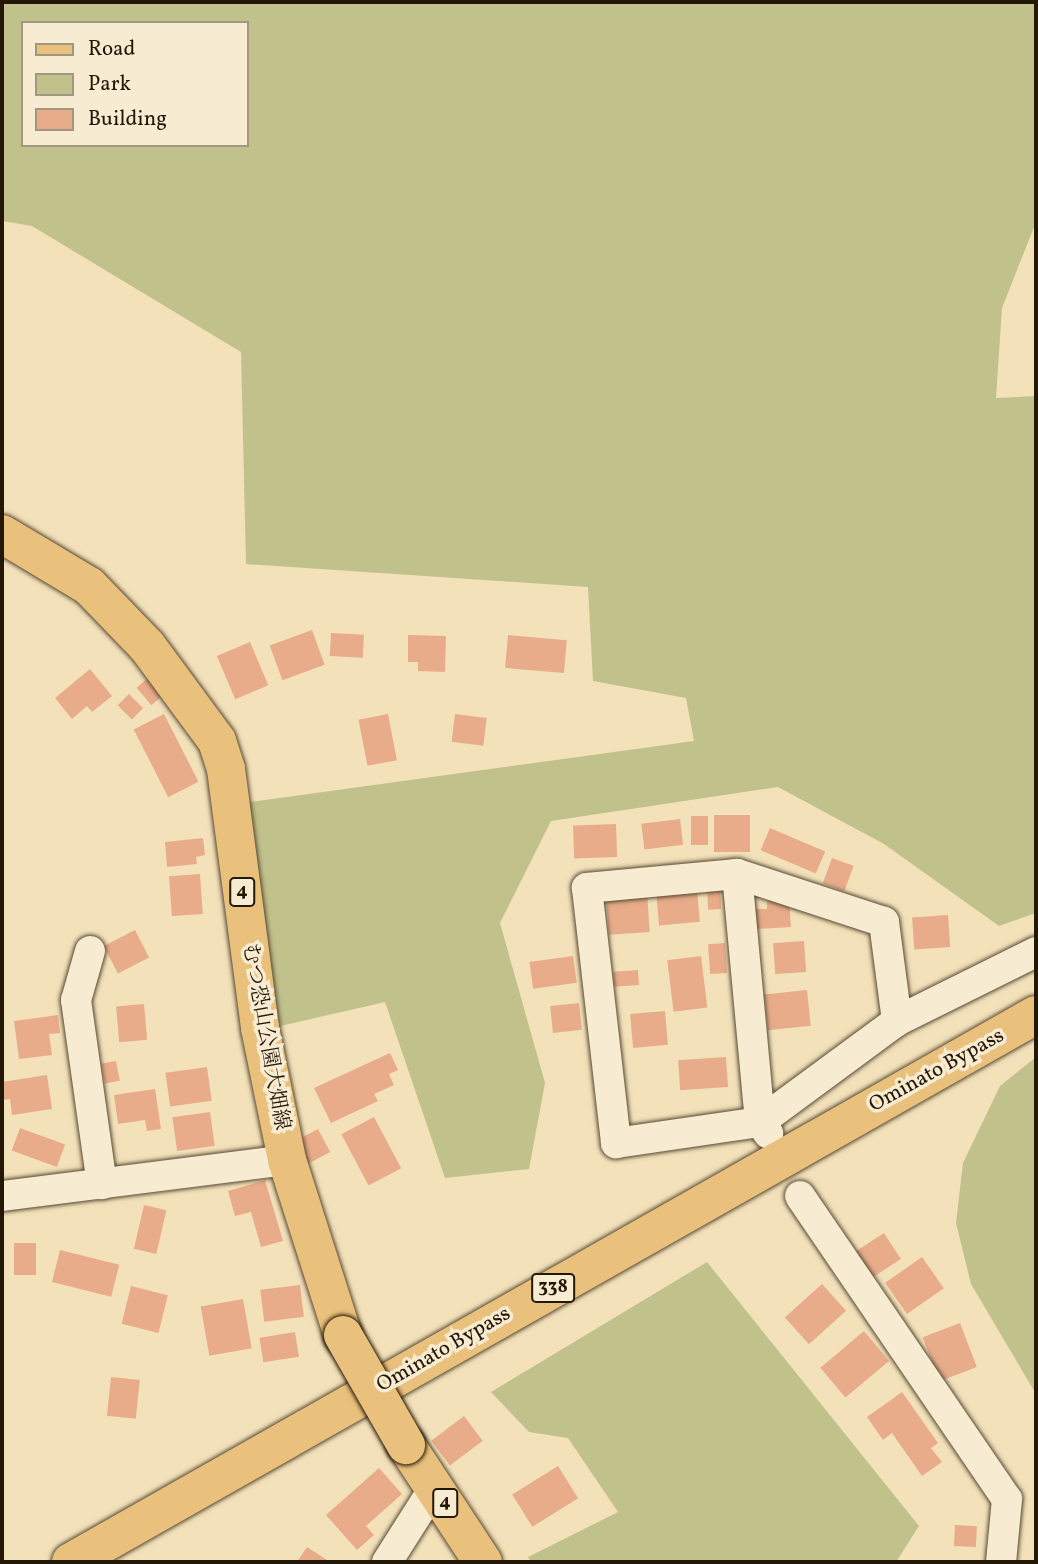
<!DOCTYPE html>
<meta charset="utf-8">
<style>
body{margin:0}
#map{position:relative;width:1038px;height:1564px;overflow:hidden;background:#f3e1ba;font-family:Vollkorn,"Noto Serif JP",serif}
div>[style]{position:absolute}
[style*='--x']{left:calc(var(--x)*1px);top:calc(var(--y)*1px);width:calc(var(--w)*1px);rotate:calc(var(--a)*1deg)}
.green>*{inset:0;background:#c1c18b}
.building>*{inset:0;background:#e9ac8a;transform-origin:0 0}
.roads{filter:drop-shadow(0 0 2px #574a32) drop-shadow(0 0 2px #574a32)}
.minor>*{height:30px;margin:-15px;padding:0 15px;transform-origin:15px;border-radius:15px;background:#f7ecd2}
.primary>*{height:38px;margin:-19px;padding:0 19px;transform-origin:19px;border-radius:19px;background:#eac07d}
.trunk>*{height:38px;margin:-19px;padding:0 19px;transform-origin:19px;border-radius:19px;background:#eac07d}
.bridges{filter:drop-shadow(0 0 2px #231705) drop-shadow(0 0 2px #231705)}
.primary-bridge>*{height:38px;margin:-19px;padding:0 19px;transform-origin:19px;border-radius:19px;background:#eac07d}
span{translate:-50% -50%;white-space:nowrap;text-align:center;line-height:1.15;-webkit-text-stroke:7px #f7ecd2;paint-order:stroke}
.shield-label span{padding:2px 5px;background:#f7ecd2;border:2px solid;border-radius:5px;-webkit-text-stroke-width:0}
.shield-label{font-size:19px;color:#231705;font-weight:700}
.street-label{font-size:21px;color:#231705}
.frame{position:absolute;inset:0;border:4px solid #231705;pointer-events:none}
.legend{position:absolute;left:21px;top:21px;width:228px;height:126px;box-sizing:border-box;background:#f7ecd2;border:2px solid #a29780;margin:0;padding:9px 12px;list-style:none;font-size:21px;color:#231705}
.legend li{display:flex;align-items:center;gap:14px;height:35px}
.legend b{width:35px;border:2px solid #a29780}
</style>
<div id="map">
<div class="green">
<div style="clip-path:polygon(evenodd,2px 2px,1036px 2px,1036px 222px,1002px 308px,996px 398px,1036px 396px,1036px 913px,999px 926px,884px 844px,778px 787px,551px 821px,500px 923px,545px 1083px,529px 1169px,445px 1178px,385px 1002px,276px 1027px,243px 803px,694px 741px,686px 698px,593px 681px,588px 587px,246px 564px,241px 352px,32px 226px,2px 221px,2px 2px,23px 23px,247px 23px,247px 145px,23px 145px,23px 23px)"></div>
<div style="clip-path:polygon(1036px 1057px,1036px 1394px,971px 1284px,956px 1223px,963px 1163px,1000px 1086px)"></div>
<div style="clip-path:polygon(707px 1262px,919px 1526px,896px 1562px,531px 1562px,528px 1557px,618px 1512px,568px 1438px,529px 1432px,491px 1392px)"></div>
</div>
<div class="building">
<div style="left:312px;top:630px;width:37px;height:45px;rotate:70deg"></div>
<div style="left:331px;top:633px;width:33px;height:23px;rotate:3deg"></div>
<div style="clip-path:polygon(408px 635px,446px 636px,445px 672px,418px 671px,418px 662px,408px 662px)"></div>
<div style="left:508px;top:635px;width:59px;height:33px;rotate:5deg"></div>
<div style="left:250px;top:642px;width:47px;height:36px;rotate:67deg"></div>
<div style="clip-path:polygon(90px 669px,112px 696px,92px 712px,87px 706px,72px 719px,55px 698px)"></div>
<div style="left:148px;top:678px;width:23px;height:15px;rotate:50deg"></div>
<div style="left:129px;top:694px;width:20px;height:16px;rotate:45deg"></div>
<div style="left:164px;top:714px;width:76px;height:34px;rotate:63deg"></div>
<div style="left:388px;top:714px;width:47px;height:30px;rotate:79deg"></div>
<div style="left:455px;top:714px;width:32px;height:28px;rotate:7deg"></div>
<div style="left:714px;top:815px;width:36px;height:37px"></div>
<div style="left:691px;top:816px;width:17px;height:29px"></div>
<div style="left:680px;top:819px;width:26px;height:39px;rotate:83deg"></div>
<div style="left:616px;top:824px;width:33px;height:43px;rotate:88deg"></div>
<div style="left:770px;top:828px;width:60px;height:24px;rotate:23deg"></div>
<div style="clip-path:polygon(203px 838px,205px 855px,196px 857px,197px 864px,167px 867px,165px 842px)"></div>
<div style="left:832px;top:858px;width:23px;height:27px;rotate:20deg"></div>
<div style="left:200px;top:874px;width:40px;height:31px;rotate:86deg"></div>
<div style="left:720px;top:887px;width:22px;height:13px;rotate:87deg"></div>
<div style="left:697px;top:889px;width:33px;height:41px;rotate:85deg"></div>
<div style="left:647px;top:892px;width:40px;height:41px;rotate:86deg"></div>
<div style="clip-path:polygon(789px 900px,791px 927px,756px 929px,755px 909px,767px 909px,767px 901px)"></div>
<div style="left:948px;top:915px;width:32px;height:36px;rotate:86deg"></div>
<div style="left:135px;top:930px;width:31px;height:35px;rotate:63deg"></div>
<div style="left:804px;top:941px;width:31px;height:31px;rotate:86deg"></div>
<div style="left:725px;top:943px;width:30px;height:17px;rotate:86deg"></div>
<div style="left:573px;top:956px;width:27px;height:44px;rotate:82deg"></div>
<div style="left:701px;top:956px;width:52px;height:34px;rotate:83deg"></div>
<div style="left:638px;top:970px;width:15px;height:25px;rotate:86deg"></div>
<div style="left:807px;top:990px;width:36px;height:43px;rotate:84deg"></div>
<div style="left:579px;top:1003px;width:27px;height:29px;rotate:84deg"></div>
<div style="left:144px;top:1004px;width:36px;height:28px;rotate:85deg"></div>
<div style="left:665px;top:1011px;width:34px;height:35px;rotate:85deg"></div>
<div style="clip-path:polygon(58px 1015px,60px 1033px,49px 1034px,52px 1055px,19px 1059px,14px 1021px)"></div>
<div style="clip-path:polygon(390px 1053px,398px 1070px,389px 1074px,394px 1085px,374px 1094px,378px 1101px,331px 1123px,314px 1088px)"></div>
<div style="left:726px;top:1057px;width:30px;height:48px;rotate:86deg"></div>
<div style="left:116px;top:1061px;width:20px;height:15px;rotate:79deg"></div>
<div style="left:207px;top:1067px;width:34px;height:42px;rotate:82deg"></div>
<div style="clip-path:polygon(47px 1075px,52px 1109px,12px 1115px,10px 1099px,2px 1100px,2px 1082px)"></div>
<div style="clip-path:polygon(155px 1089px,161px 1129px,147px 1131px,145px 1120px,118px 1124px,114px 1095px)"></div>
<div style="left:210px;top:1112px;width:34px;height:38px;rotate:82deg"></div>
<div style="left:374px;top:1117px;width:58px;height:37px;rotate:62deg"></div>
<div style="left:20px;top:1128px;width:48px;height:24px;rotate:20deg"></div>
<div style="left:318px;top:1129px;width:26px;height:25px;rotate:62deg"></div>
<div style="clip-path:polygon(265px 1180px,283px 1241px,261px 1247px,251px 1212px,235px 1216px,228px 1191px)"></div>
<div style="left:144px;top:1205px;width:23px;height:45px;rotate:13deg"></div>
<div style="left:884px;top:1233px;width:31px;height:39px;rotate:57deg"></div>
<div style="left:14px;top:1243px;width:22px;height:32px"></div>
<div style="left:60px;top:1250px;width:61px;height:33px;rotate:14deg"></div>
<div style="left:922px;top:1257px;width:38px;height:45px;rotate:55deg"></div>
<div style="left:822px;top:1284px;width:36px;height:50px;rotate:48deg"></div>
<div style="left:300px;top:1285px;width:32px;height:40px;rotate:83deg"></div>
<div style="left:131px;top:1286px;width:38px;height:39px;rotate:14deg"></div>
<div style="left:243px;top:1299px;width:50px;height:43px;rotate:80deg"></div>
<div style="left:960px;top:1323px;width:47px;height:40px;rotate:69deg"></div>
<div style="left:864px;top:1331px;width:39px;height:57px;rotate:50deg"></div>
<div style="left:295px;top:1332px;width:25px;height:36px;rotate:81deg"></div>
<div style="left:111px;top:1377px;width:29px;height:39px;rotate:6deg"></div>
<div style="clip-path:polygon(902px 1392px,938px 1443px,931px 1448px,942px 1462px,922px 1476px,892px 1433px,883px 1440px,867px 1417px)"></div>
<div style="left:464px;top:1416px;width:31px;height:41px;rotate:53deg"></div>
<div style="left:558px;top:1466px;width:38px;height:54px;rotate:58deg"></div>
<div style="clip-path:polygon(379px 1468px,402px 1494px,366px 1526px,374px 1535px,357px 1550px,326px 1515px)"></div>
<div style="left:955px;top:1525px;width:22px;height:21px;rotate:3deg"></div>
<div style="clip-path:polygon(307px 1547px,330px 1562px,297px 1562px)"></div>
</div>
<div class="roads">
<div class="minor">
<div style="--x:737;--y:874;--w:249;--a:84.7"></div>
<div style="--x:760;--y:1122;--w:14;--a:54"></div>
<div style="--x:90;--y:951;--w:51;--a:105.9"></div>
<div style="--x:76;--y:1000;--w:186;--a:82"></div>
<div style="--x:897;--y:1021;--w:100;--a:-97.5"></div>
<div style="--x:884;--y:922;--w:155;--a:-161.9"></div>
<div style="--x:737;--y:874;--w:151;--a:174.7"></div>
<div style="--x:587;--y:888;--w:257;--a:83.5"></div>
<div style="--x:616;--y:1143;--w:146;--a:-8.3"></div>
<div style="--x:760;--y:1122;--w:170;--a:-36.4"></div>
<div style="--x:897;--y:1021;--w:155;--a:-26.4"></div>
<div style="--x:2;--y:1196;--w:287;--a:-7.2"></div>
<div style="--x:800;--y:1196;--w:367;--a:55.7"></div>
<div style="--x:1007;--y:1499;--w:63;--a:95.4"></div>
<div style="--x:387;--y:1562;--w:88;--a:-57.6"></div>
</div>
<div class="primary">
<div style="--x:2;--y:534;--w:101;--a:30.9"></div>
<div style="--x:89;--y:586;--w:83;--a:46"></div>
<div style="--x:147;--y:646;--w:118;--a:53.6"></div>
<div style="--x:217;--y:741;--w:29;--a:72"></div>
<div style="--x:226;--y:769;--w:261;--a:82.5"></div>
<div style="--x:260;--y:1028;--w:135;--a:78.4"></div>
<div style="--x:287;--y:1160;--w:184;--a:72.3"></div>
<div style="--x:406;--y:1445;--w:140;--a:56.7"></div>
</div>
<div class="trunk">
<div style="--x:71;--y:1562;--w:1109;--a:-29.55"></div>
</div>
</div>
<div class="bridges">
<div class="primary-bridge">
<div style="--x:343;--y:1335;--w:127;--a:60.2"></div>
</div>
</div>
<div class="shield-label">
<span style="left:242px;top:892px">4</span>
<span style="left:553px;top:1288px">338</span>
<span style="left:445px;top:1503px">4</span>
</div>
<div class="street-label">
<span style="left:265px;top:1037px;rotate:80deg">むつ恐山公園大畑線</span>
<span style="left:937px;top:1071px;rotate:-29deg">Ominato Bypass</span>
<span style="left:444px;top:1350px;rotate:-30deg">Ominato Bypass</span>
</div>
<div class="frame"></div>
<ul class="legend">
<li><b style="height:9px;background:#eac07d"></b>Road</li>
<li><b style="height:19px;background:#c1c18b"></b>Park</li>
<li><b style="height:19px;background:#e9ac8a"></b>Building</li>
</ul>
</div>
